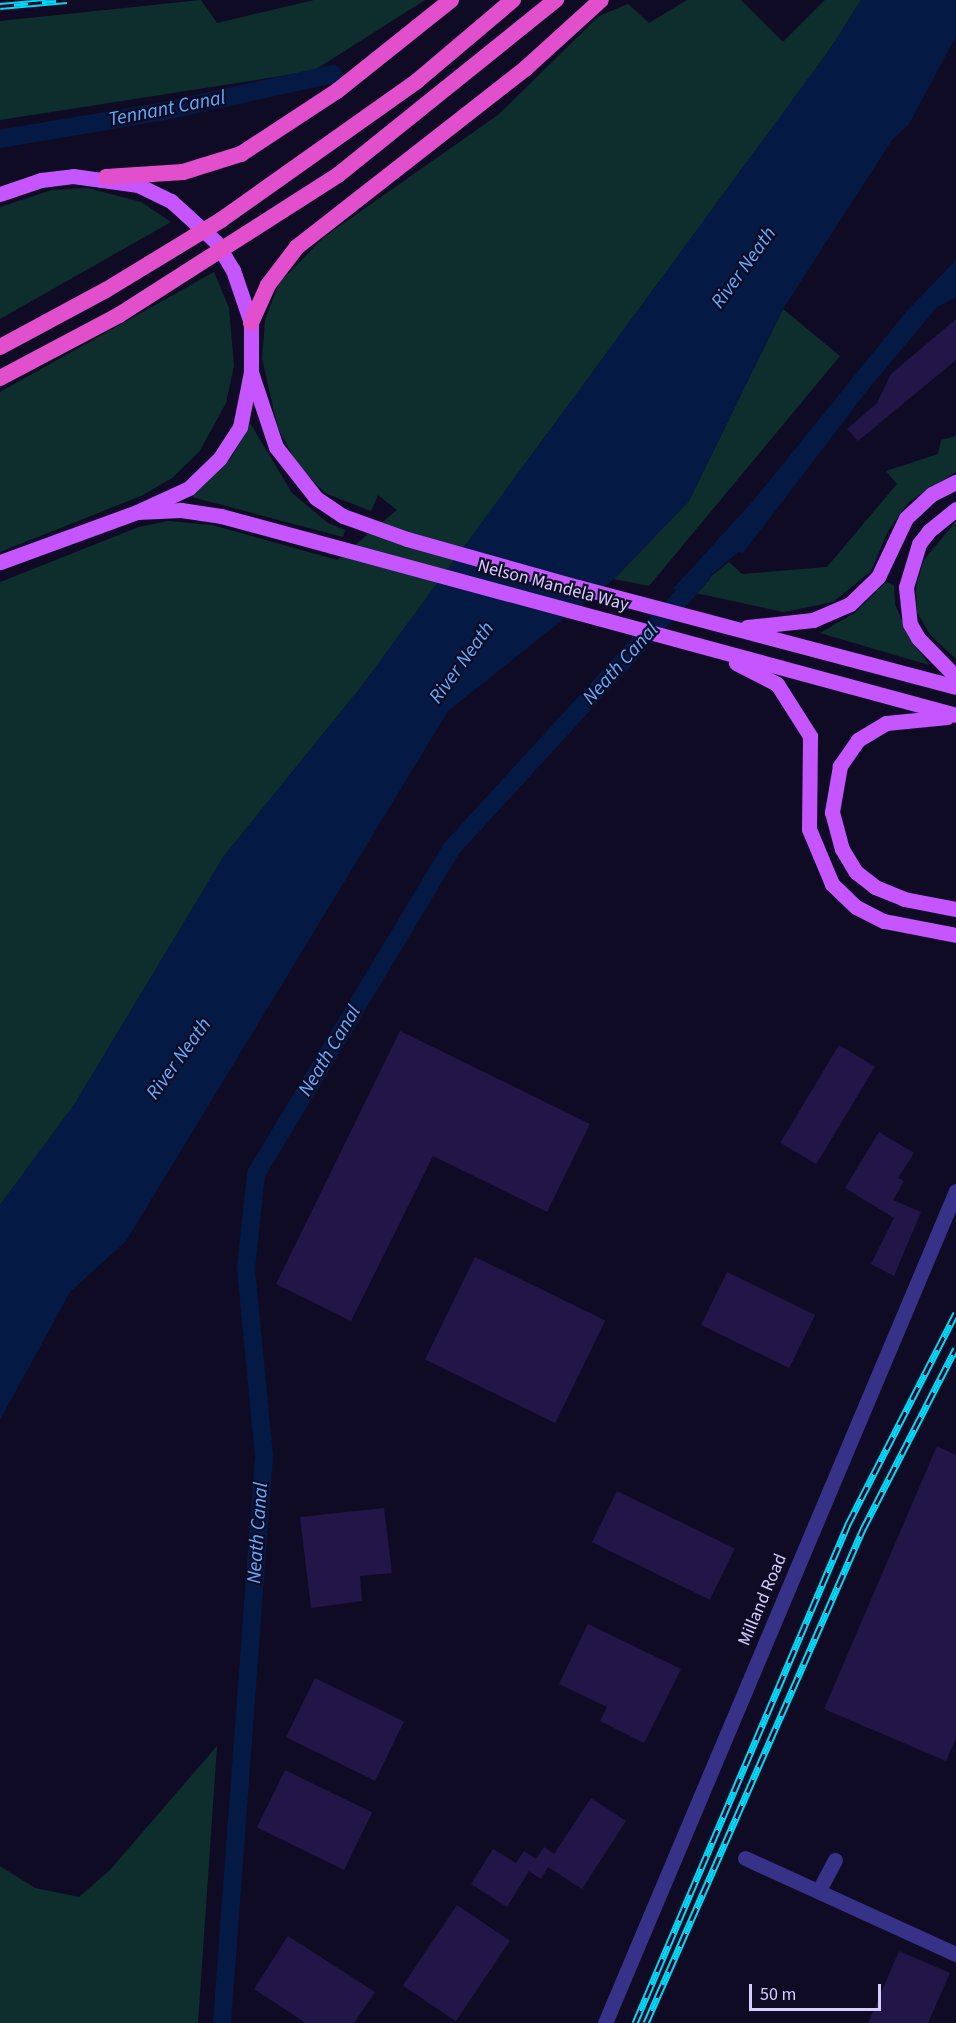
<!DOCTYPE html>
<style>
body{margin:0}
#map{position:relative;width:956px;height:2023px;overflow:hidden;background:#100b24;font-family:"Source Sans 3",sans-serif}
div>[style]{position:absolute}
[style*='--x']{left:calc(var(--x)*1px);top:calc(var(--y)*1px);width:calc(var(--w)*1px);rotate:calc(var(--a)*1deg)}
.green>*{inset:0;background:#0e2e2e}
.water>*{inset:0;background:#041a44}
.canal>*{height:18px;margin:-9px;padding:0 9px;transform-origin:9px;border-radius:9px;background:#041a44}
.building>*{inset:0;background:#211647;transform-origin:0 0}
.minor>*{height:15px;margin:-7.5px;padding:0 7.5px;transform-origin:7.5px;border-radius:7.5px;background:#373188}
.primary>*{height:15px;margin:-7.5px;padding:0 7.5px;transform-origin:7.5px;border-radius:7.5px;background:#c555ff}
.trunk>*{height:16px;margin:-8px;padding:0 8px;transform-origin:8px;border-radius:8px;background:#e24fcd}
.rail>*{height:7px;margin-top:-3.5px;transform-origin:0;background:repeating-linear-gradient(90deg,#100b24 0 14px,#00d9f9 0 28px);box-sizing:border-box;border-block:2px solid #00d9f9}
.trunk-bridge>*{height:16px;margin:-8px;padding:0 8px;transform-origin:8px;border-radius:8px;background:#e24fcd}
span{translate:-50% -50%;white-space:nowrap;text-align:center;line-height:1.15;-webkit-text-stroke:4.5px #100b24;paint-order:stroke}
.street-label{font-size:18px;color:#d5ceff}
.water-label{font-size:20px;color:#5cafff;font-style:italic}
.scale{position:absolute;left:749px;top:1984px;width:132px;height:27px;box-sizing:border-box;border:3px solid #d5ceff;border-top:0;padding-left:8px;font-size:18px;line-height:21px;white-space:nowrap;color:#d5ceff;-webkit-text-stroke:4px #100b24;paint-order:stroke}
</style>
<div id="map">
<div class="green">
<div style="clip-path:polygon(201px 0,217px 23px,314px 0,425px 0,313px 71px,0 120px,0 21px)"></div>
<div style="clip-path:polygon(687px 0,741px 0,783px 42px,825px 0,861px 0,830px 49px,361px 687px,224px 856px,74px 1105px,0 1205px,0 582px,139px 527px,168px 521px,212px 525px,337px 560px,397px 510px,378px 495px,371px 511px,325px 493px,297px 464px,278px 428px,262px 359px,265px 320px,279px 283px,324px 237px,498px 115px,599px 16px,628px 4px,649px 23px)"></div>
<div style="clip-path:polygon(88px 188px,141px 202px,171px 222px,0 319px,0 207px,52px 190px)"></div>
<div style="clip-path:polygon(214px 272px,229px 308px,234px 366px,226px 403px,199px 452px,172px 478px,141px 496px,0 552px,0 392px)"></div>
<div style="clip-path:polygon(783px 309px,840px 356px,649px 586px,614px 579px,689px 501px)"></div>
<div style="clip-path:polygon(250px 423px,292px 493px,328px 523px,345px 530px,343px 537px,192px 497px,232px 457px)"></div>
<div style="clip-path:polygon(956px 436px,956px 472px,909px 502px,888px 531px,871px 571px,833px 602px,784px 612px,691px 592px,729px 562px,742px 574px,827px 567px,897px 484px,886px 471px,938px 454px,941px 440px)"></div>
<div style="clip-path:polygon(956px 521px,956px 659px,931px 636px,917px 612px,916px 586px,924px 560px)"></div>
<div style="clip-path:polygon(886px 582px,894px 585px,895px 604px,909px 637px,929px 665px,820px 633px,856px 612px)"></div>
<div style="clip-path:polygon(217px 1746px,198px 2023px,0 2023px,0 1866px,35px 1888px,79px 1897px,110px 1870px)"></div>
</div>
<div class="water">
<div style="clip-path:polygon(861px 0,956px 0,956px 36px,909px 124px,892px 140px,783px 309px,689px 501px,614px 579px,448px 711px,126px 1241px,70px 1292px,0 1420px,0 1205px,74px 1105px,224px 856px,361px 687px,830px 49px)"></div>
<div style="clip-path:polygon(956px 260px,956px 297px,937px 307px,869px 388px,743px 553px,738px 552px,691px 592px,673px 589px,753px 501px,906px 312px)"></div>
</div>
<div class="canal">
<div style="--x:0;--y:139;--w:167;--a:-9.6"></div>
<div style="--x:165;--y:111;--w:172;--a:-12.4"></div>
<div style="--x:222;--y:2023;--w:569;--a:-85.76"></div>
<div style="--x:264;--y:1456;--w:189;--a:-95.5"></div>
<div style="--x:246;--y:1268;--w:95;--a:-83.9"></div>
<div style="--x:256;--y:1174;--w:379;--a:-59"></div>
<div style="--x:451;--y:849;--w:372;--a:-47.5"></div>
</div>
<div class="building">
<div style="clip-path:polygon(956px 319px,956px 360px,858px 441px,847px 429px,877px 403px,891px 374px)"></div>
<div style="clip-path:polygon(400px 1031px,590px 1124px,547px 1212px,433px 1156px,351px 1321px,276px 1284px)"></div>
<div style="left:839px;top:1045px;width:42px;height:114px;rotate:31deg"></div>
<div style="clip-path:polygon(879px 1132px,914px 1153px,898px 1178px,904px 1181px,893px 1200px,921px 1212px,894px 1276px,871px 1264px,894px 1218px,845px 1188px)"></div>
<div style="left:475px;top:1257px;width:145px;height:114px;rotate:26deg"></div>
<div style="left:727px;top:1272px;width:98px;height:59px;rotate:26deg"></div>
<div style="clip-path:polygon(937px 1446px,956px 1455px,956px 1738px,946px 1761px,824px 1709px)"></div>
<div style="left:617px;top:1491px;width:131px;height:57px;rotate:26deg"></div>
<div style="clip-path:polygon(384px 1508px,392px 1573px,360px 1576px,362px 1601px,311px 1608px,300px 1517px)"></div>
<div style="clip-path:polygon(588px 1624px,681px 1669px,644px 1743px,600px 1721px,607px 1707px,559px 1684px)"></div>
<div style="left:315px;top:1678px;width:99px;height:66px;rotate:26deg"></div>
<div style="left:285px;top:1770px;width:97px;height:64px;rotate:26deg"></div>
<div style="clip-path:polygon(591px 1798px,626px 1821px,582px 1889px,548px 1867px,541px 1879px,529px 1871px,507px 1907px,471px 1884px,493px 1849px,516px 1863px,524px 1851px,536px 1859px,544px 1847px,554px 1854px)"></div>
<div style="left:457px;top:1905px;width:64px;height:97px;rotate:34deg"></div>
<div style="clip-path:polygon(288px 1936px,375px 1992px,354px 2023px,306px 2023px,254px 1989px)"></div>
<div style="clip-path:polygon(899px 1951px,950px 1973px,928px 2023px,868px 2023px)"></div>
</div>
<div class="minor">
<div style="--x:745;--y:1858;--w:232;--a:24.5"></div>
<div style="--x:819;--y:1890;--w:34;--a:-62"></div>
<div style="--x:605;--y:2023;--w:903;--a:-67.13"></div>
</div>
<div class="primary">
<div style="--x:0;--y:194;--w:43;--a:-18.9"></div>
<div style="--x:41;--y:180;--w:32;--a:-7"></div>
<div style="--x:73;--y:176;--w:66;--a:7.9"></div>
<div style="--x:138;--y:185;--w:37;--a:26"></div>
<div style="--x:171;--y:201;--w:61;--a:42.3"></div>
<div style="--x:216;--y:242;--w:33;--a:59"></div>
<div style="--x:233;--y:270;--w:56;--a:71.2"></div>
<div style="--x:251;--y:323;--w:49;--a:90"></div>
<div style="--x:251;--y:372;--w:56;--a:101.3"></div>
<div style="--x:240;--y:427;--w:37;--a:123"></div>
<div style="--x:220;--y:458;--w:43;--a:135.9"></div>
<div style="--x:189;--y:488;--w:57;--a:155.2"></div>
<div style="--x:137;--y:512;--w:146;--a:159.9"></div>
<div style="--x:251;--y:372;--w:79;--a:71.6"></div>
<div style="--x:276;--y:447;--w:65;--a:51.9"></div>
<div style="--x:316;--y:498;--w:32;--a:34"></div>
<div style="--x:343;--y:516;--w:68;--a:19.8"></div>
<div style="--x:407;--y:539;--w:178;--a:15.7"></div>
<div style="--x:578;--y:587;--w:391;--a:14.8"></div>
<div style="--x:956;--y:509;--w:35;--a:141"></div>
<div style="--x:929;--y:531;--w:16;--a:128"></div>
<div style="--x:919;--y:544;--w:45;--a:106.8"></div>
<div style="--x:906;--y:587;--w:37;--a:84"></div>
<div style="--x:910;--y:624;--w:16;--a:60"></div>
<div style="--x:918;--y:638;--w:54;--a:45.7"></div>
<div style="--x:137;--y:512;--w:44;--a:-2.6"></div>
<div style="--x:181;--y:510;--w:40;--a:8.5"></div>
<div style="--x:221;--y:516;--w:761;--a:15.15"></div>
<div style="--x:747;--y:627;--w:66;--a:-6.1"></div>
<div style="--x:813;--y:620;--w:40;--a:-23.4"></div>
<div style="--x:850;--y:604;--w:39;--a:-44"></div>
<div style="--x:878;--y:577;--w:65;--a:-64.6"></div>
<div style="--x:906;--y:518;--w:35;--a:-43"></div>
<div style="--x:932;--y:494;--w:27;--a:-27"></div>
<div style="--x:736;--y:663;--w:46;--a:27.1"></div>
<div style="--x:777;--y:684;--w:62;--a:57.6"></div>
<div style="--x:810;--y:736;--w:93;--a:90.6"></div>
<div style="--x:809;--y:829;--w:60;--a:67.3"></div>
<div style="--x:832;--y:884;--w:33;--a:44"></div>
<div style="--x:856;--y:907;--w:31;--a:27"></div>
<div style="--x:884;--y:921;--w:73;--a:11"></div>
<div style="--x:947;--y:717;--w:61;--a:174.4"></div>
<div style="--x:886;--y:723;--w:33;--a:149"></div>
<div style="--x:858;--y:740;--w:32;--a:125"></div>
<div style="--x:840;--y:766;--w:47;--a:99.9"></div>
<div style="--x:832;--y:812;--w:38;--a:75"></div>
<div style="--x:842;--y:849;--w:27;--a:59"></div>
<div style="--x:856;--y:872;--w:24;--a:38"></div>
<div style="--x:875;--y:887;--w:31;--a:22"></div>
<div style="--x:904;--y:899;--w:53;--a:10.9"></div>
</div>
<div class="trunk">
<div style="--x:106;--y:177;--w:77;--a:-3.7"></div>
<div style="--x:183;--y:172;--w:61;--a:-17.2"></div>
<div style="--x:241;--y:154;--w:115;--a:-33.3"></div>
<div style="--x:337;--y:91;--w:146;--a:-38.6"></div>
<div style="--x:251;--y:323;--w:42;--a:-65.9"></div>
<div style="--x:268;--y:285;--w:48;--a:-52.7"></div>
<div style="--x:297;--y:247;--w:291;--a:-38"></div>
<div style="--x:526;--y:68;--w:101;--a:-42.2"></div>
</div>
<div class="rail">
<div style="--x:0;--y:6;--w:67;--a:-5.1"></div>
<div style="--x:635;--y:2023;--w:543;--a:-66.88"></div>
<div style="--x:848;--y:1524;--w:237;--a:-62.9"></div>
<div style="--x:646;--y:2023;--w:540;--a:-66.29"></div>
<div style="--x:863;--y:1529;--w:203;--a:-62.8"></div>
</div>
<div class="trunk-bridge">
<div style="--x:0;--y:347;--w:120;--a:-28.3"></div>
<div style="--x:106;--y:290;--w:135;--a:-31.3"></div>
<div style="--x:221;--y:220;--w:240;--a:-35.3"></div>
<div style="--x:417;--y:81;--w:126;--a:-40.2"></div>
<div style="--x:0;--y:378;--w:135;--a:-27.9"></div>
<div style="--x:119;--y:315;--w:260;--a:-32.6"></div>
<div style="--x:338;--y:175;--w:280;--a:-38.8"></div>
</div>
<div class="street-label">
<span style="left:553px;top:586px;rotate:15deg">Nelson Mandela Way</span>
<span style="left:763px;top:1600px;rotate:-67deg">Milland Road</span>
</div>
<div class="water-label">
<span style="left:167px;top:109px;rotate:-11deg">Tennant Canal</span>
<span style="left:744px;top:268px;rotate:-54deg">River Neath</span>
<span style="left:462px;top:663px;rotate:-54deg">River Neath</span>
<span style="left:621px;top:664px;rotate:-48deg">Neath Canal</span>
<span style="left:330px;top:1051px;rotate:-59deg">Neath Canal</span>
<span style="left:179px;top:1059px;rotate:-54deg">River Neath</span>
<span style="left:258px;top:1533px;rotate:-86deg">Neath Canal</span>
</div>
<div class="scale">50 m</div>
</div>
